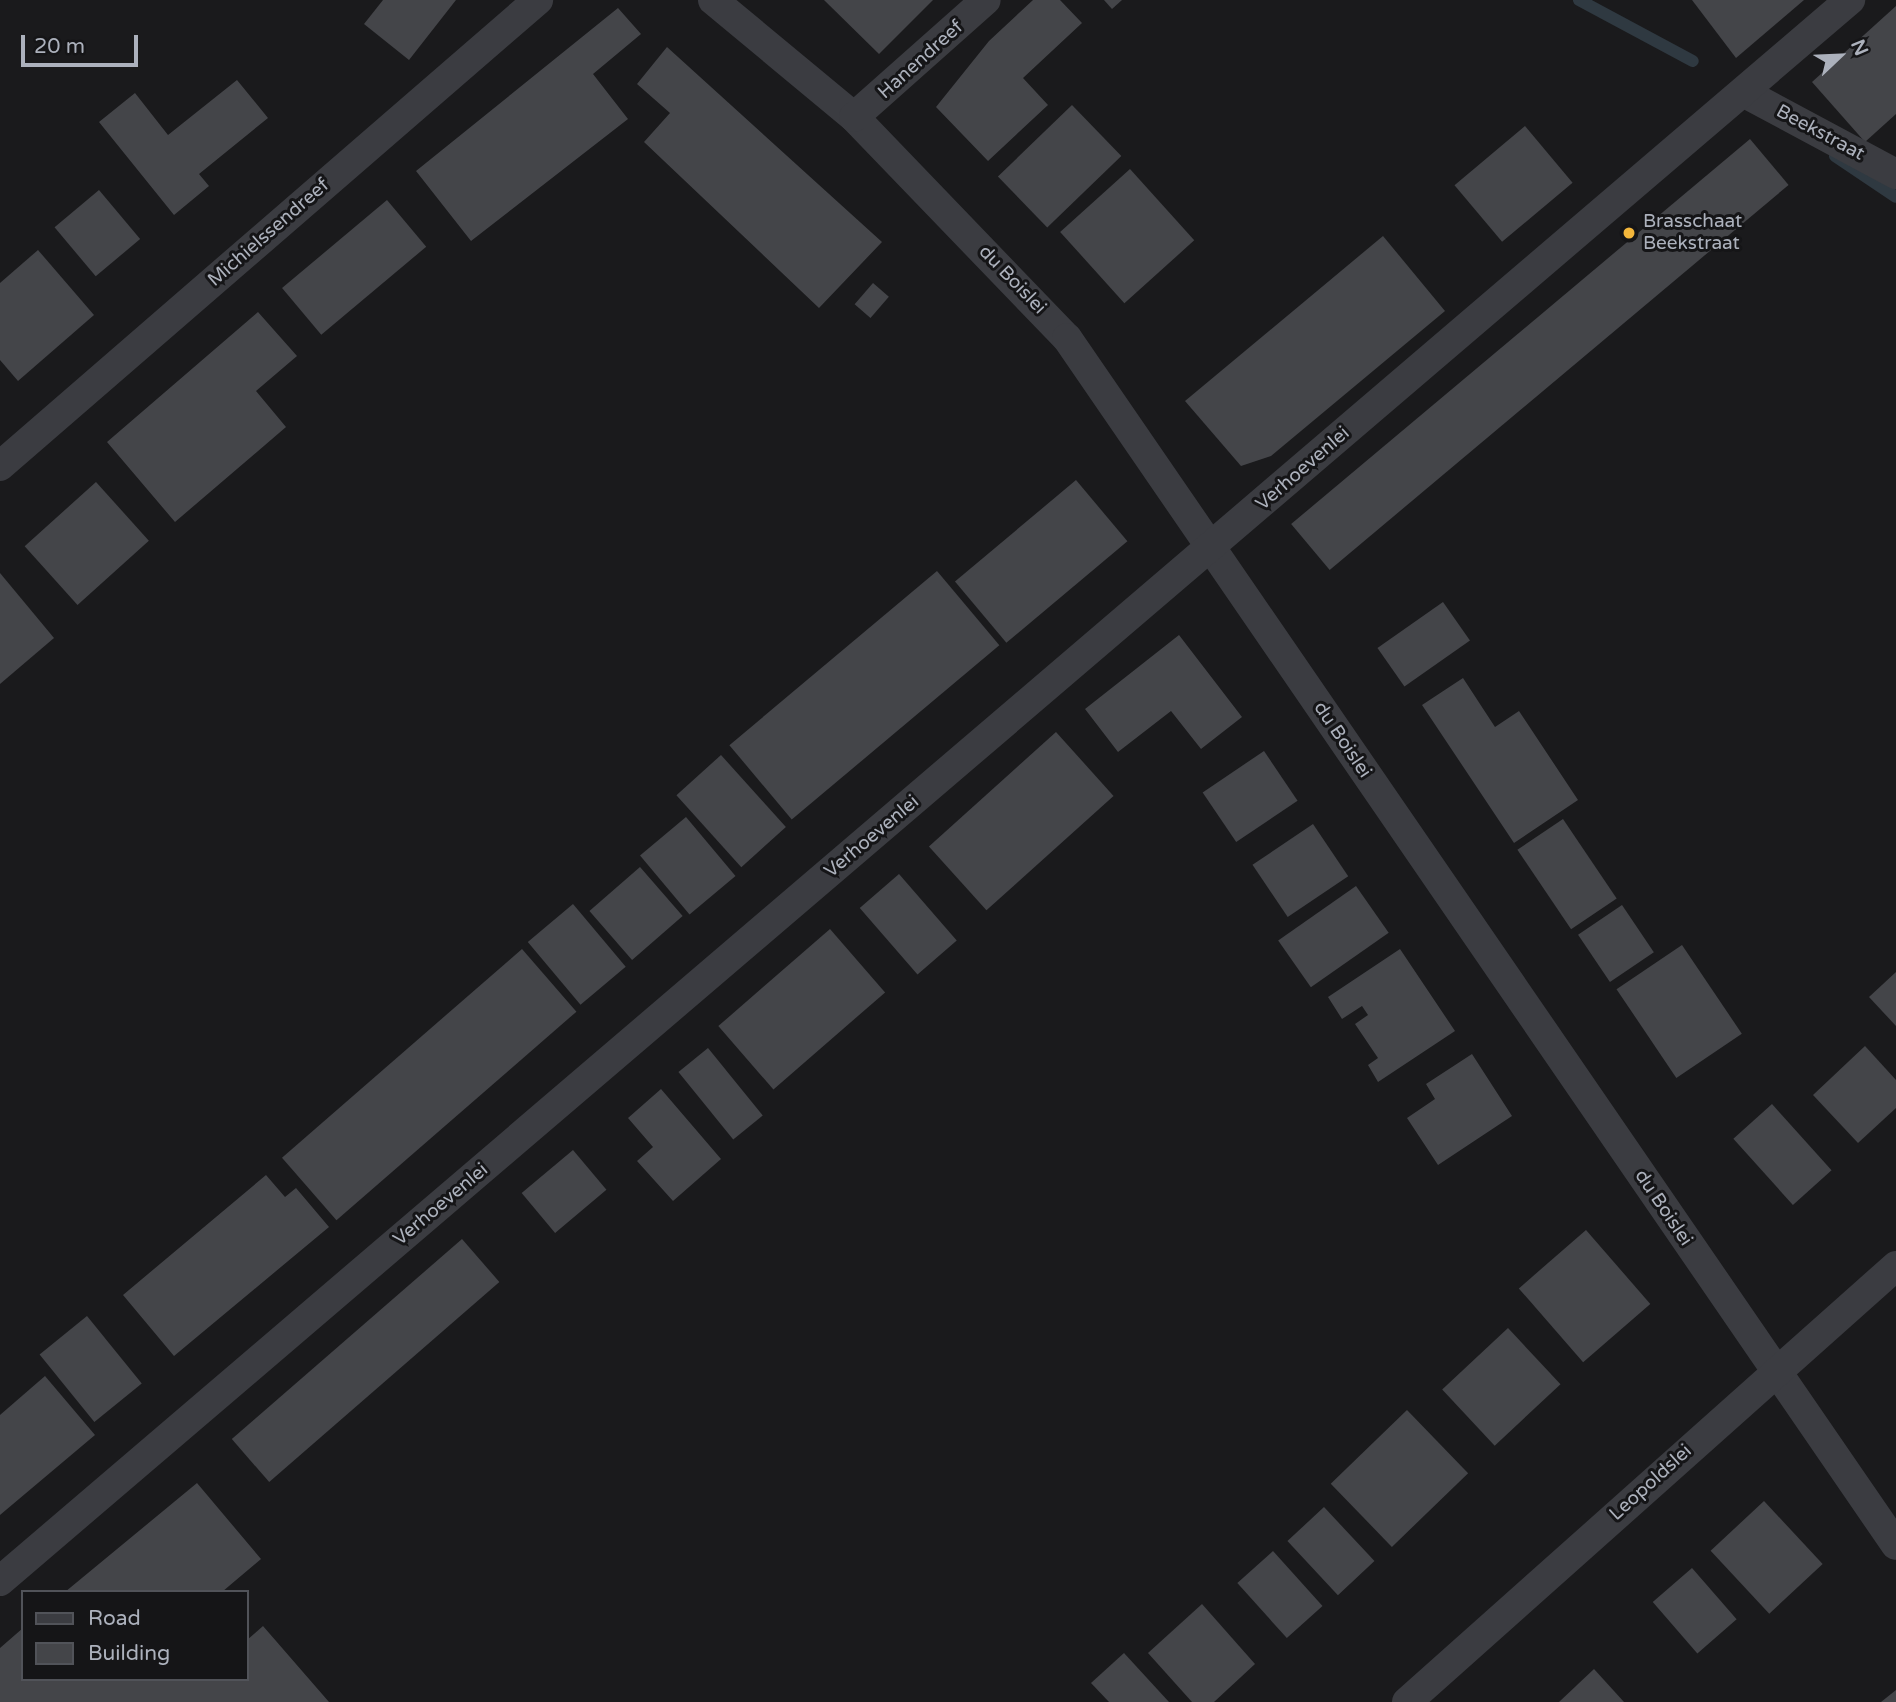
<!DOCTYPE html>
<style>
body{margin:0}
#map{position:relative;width:1896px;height:1702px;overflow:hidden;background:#1a1a1c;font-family:"Varela Round",sans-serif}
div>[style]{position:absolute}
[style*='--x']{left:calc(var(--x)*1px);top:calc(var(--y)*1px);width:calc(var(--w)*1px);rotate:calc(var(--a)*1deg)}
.stream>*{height:12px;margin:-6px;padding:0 6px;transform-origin:6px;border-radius:6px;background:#2f3941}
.building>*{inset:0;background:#444549;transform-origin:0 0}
.minor>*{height:30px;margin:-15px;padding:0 15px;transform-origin:15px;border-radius:15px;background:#3b3c41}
.dots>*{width:19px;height:19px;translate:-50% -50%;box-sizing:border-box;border:4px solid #151517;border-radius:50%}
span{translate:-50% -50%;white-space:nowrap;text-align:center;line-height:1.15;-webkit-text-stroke:6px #151517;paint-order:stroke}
.street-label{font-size:19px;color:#acb1bc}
.poi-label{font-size:19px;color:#acb1bc}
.left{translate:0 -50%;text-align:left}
.legend{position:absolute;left:21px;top:1590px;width:228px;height:91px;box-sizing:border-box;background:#151517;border:2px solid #515359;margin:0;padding:9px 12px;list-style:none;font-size:21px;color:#acb1bc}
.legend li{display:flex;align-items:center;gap:14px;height:35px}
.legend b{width:35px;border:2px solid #515359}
.north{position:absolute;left:1805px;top:21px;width:70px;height:70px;-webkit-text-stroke:5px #151517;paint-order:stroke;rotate:67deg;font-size:19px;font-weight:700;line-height:28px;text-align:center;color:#acb1bc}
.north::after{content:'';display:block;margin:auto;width:24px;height:32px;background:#acb1bc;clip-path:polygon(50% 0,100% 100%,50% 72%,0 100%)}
.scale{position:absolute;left:21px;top:35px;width:117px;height:32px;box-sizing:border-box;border:4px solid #acb1bc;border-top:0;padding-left:9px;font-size:21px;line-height:24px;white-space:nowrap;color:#acb1bc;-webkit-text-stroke:5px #151517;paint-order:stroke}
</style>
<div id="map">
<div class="stream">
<div style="--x:1579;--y:0;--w:129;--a:28.2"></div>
<div style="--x:1835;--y:156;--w:73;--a:33.9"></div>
</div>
<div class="building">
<div style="clip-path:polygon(383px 0,456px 0,409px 60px,364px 24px)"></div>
<div style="clip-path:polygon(824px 0,933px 0,879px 54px)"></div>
<div style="clip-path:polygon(1033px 0,1060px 0,1082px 23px,1023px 78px,1048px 105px,988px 161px,936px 107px,989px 41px)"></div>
<div style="clip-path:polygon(1104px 0,1122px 0,1112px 9px)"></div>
<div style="clip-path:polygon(1692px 0,1804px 0,1736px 58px)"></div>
<div style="clip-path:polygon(1896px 6px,1896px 114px,1865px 142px,1812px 82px)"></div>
<div style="clip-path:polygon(618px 8px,641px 34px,593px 74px,628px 119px,471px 241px,416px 171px)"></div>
<div style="clip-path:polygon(667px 47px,882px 242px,819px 308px,644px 142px,670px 113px,637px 84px)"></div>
<div style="clip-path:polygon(237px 80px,268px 118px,199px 174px,209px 186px,174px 215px,99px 122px,135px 93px,168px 135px)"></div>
<div style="left:1072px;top:105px;width:71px;height:103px;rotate:46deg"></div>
<div style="left:1525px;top:126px;width:74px;height:92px;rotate:50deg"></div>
<div style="left:1750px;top:139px;width:60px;height:599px;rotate:50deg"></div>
<div style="left:1130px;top:169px;width:96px;height:94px;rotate:48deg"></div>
<div style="left:99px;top:190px;width:64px;height:58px;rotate:50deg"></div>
<div style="left:387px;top:200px;width:61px;height:137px;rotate:50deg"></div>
<div style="clip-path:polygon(1383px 236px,1445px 311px,1271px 456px,1241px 466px,1185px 401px)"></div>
<div style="clip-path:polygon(38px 250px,94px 315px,18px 381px,0 360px,0 283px)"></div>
<div style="left:873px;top:283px;width:21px;height:28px;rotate:41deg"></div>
<div style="clip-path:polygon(258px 312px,297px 356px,256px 391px,286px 427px,175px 522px,107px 442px)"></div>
<div style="left:1076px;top:480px;width:80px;height:158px;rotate:50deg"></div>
<div style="left:96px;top:482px;width:79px;height:96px;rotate:48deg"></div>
<div style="left:937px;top:571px;width:97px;height:271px;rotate:50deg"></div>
<div style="clip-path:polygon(0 573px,54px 638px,0 684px)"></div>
<div style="left:1443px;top:602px;width:47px;height:80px;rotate:55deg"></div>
<div style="clip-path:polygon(1179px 635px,1242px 717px,1201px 749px,1171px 711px,1118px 752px,1085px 709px)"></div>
<div style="clip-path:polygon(1463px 678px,1495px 727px,1519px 711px,1578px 800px,1514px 843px,1422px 705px)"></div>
<div style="left:1056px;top:732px;width:86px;height:171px;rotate:48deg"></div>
<div style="left:1264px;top:751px;width:60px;height:74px;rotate:56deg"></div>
<div style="left:721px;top:755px;width:97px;height:60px;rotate:48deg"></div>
<div style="left:686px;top:817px;width:77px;height:60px;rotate:50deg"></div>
<div style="left:1563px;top:819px;width:96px;height:55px;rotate:56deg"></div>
<div style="left:1313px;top:824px;width:63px;height:73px;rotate:56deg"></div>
<div style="left:640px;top:867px;width:65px;height:67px;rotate:49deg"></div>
<div style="left:899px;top:874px;width:88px;height:52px;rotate:49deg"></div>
<div style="left:1356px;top:886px;width:57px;height:95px;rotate:55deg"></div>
<div style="left:573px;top:904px;width:82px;height:59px;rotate:50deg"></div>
<div style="left:1622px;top:905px;width:57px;height:53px;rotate:56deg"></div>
<div style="left:830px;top:929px;width:84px;height:148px;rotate:49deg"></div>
<div style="left:1682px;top:945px;width:107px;height:79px;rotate:56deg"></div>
<div style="left:522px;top:949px;width:83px;height:318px;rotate:49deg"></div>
<div style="clip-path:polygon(1400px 949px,1455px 1031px,1378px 1082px,1368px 1065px,1378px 1058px,1355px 1024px,1368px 1015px,1362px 1006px,1342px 1019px,1328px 997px)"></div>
<div style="clip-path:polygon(1896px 972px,1896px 1026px,1869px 997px)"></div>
<div style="clip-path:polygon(1865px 1046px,1896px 1080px,1896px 1108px,1858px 1143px,1813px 1095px)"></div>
<div style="left:708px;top:1048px;width:87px;height:38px;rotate:51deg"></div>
<div style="clip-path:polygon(1472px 1054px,1512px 1116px,1438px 1165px,1407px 1118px,1435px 1099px,1426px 1084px)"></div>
<div style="clip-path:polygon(661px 1089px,721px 1159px,673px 1201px,637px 1161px,653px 1147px,628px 1118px)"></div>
<div style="left:1772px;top:1104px;width:89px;height:52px;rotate:48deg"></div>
<div style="left:573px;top:1150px;width:52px;height:67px;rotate:50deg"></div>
<div style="clip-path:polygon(266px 1175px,285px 1197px,296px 1188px,329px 1227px,174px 1356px,123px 1295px)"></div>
<div style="left:1586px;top:1230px;width:98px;height:89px;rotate:49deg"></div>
<div style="left:462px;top:1239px;width:57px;height:305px;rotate:49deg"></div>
<div style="left:87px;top:1316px;width:87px;height:61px;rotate:51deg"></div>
<div style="left:1508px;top:1328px;width:77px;height:90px;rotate:47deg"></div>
<div style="clip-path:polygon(45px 1376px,95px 1435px,0 1515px,0 1415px)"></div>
<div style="left:1407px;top:1410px;width:88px;height:106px;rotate:46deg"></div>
<div style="clip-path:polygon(197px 1483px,261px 1559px,229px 1586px,222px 1592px,65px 1592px)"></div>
<div style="left:1764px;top:1501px;width:86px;height:73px;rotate:47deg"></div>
<div style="left:1324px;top:1507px;width:74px;height:50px;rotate:47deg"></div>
<div style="left:1273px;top:1551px;width:74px;height:48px;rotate:48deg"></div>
<div style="left:1692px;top:1568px;width:68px;height:52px;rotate:49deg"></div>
<div style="clip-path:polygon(1202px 1604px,1255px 1664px,1214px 1702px,1192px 1702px,1148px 1653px)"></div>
<div style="clip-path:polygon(263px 1626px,329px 1702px,0 1702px,0 1648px,23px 1628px,23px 1679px,247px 1679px,247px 1640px)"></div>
<div style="clip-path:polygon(1124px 1653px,1169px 1702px,1109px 1702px,1091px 1683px)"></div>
<div style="clip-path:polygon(1594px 1669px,1624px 1702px,1559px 1702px)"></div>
<div style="clip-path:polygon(1896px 1690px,1896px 1702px,1881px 1702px)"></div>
</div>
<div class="minor">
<div style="--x:713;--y:0;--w:183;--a:39.7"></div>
<div style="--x:854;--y:117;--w:307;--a:46.1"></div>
<div style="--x:1067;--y:338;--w:1464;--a:55.52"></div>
<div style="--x:1743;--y:92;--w:174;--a:28.2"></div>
<div style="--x:854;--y:117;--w:176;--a:-41.6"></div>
<div style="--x:0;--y:466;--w:712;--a:-40.9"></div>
<div style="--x:0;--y:1581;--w:2434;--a:-40.52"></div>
<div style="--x:1407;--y:1702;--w:655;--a:-41.72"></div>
</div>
<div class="dots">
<div style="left:1629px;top:233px;background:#f3b63b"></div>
</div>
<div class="street-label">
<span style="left:921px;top:60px;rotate:-42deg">Hanendreef</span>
<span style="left:1820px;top:133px;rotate:28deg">Beekstraat</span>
<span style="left:269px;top:233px;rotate:-41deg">Michielssendreef</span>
<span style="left:1012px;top:280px;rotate:46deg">du Boislei</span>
<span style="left:1303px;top:469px;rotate:-41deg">Verhoevenlei</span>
<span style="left:1342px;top:740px;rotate:56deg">du Boislei</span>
<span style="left:872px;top:837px;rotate:-40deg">Verhoevenlei</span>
<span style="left:441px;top:1205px;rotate:-40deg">Verhoevenlei</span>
<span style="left:1663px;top:1208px;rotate:56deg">du Boislei</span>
<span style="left:1651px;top:1483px;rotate:-42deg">Leopoldslei</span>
</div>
<div class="poi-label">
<span class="left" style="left:1643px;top:233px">Brasschaat<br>Beekstraat</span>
</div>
<ul class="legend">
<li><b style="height:9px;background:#3b3c41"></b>Road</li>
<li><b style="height:19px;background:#444549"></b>Building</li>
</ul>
<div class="north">N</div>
<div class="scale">20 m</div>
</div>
